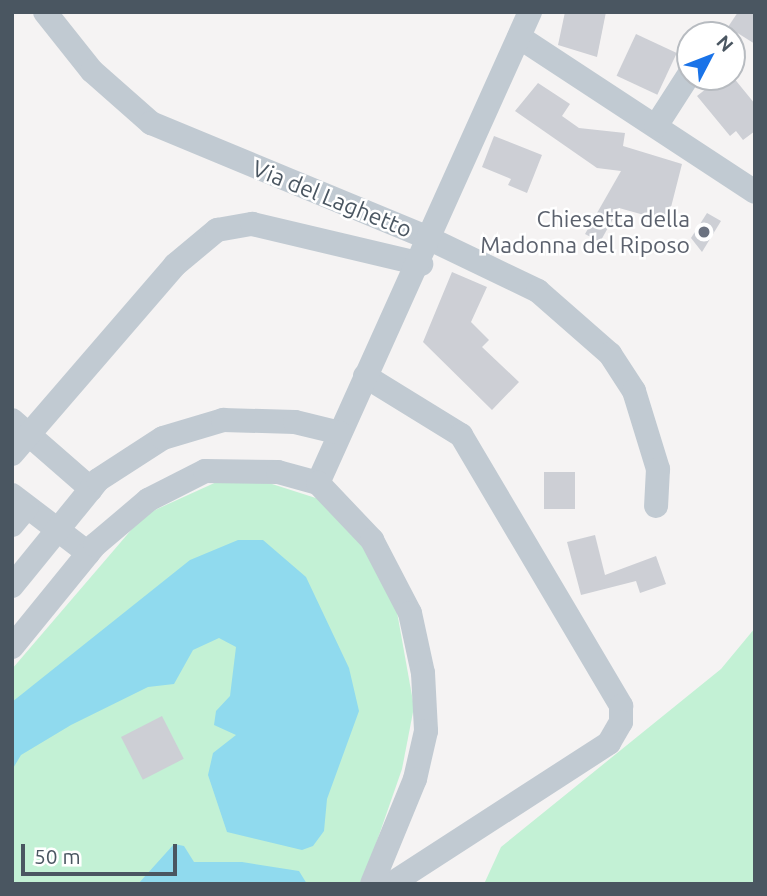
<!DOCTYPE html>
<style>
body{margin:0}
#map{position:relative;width:767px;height:896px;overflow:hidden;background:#f5f3f3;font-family:Ubuntu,sans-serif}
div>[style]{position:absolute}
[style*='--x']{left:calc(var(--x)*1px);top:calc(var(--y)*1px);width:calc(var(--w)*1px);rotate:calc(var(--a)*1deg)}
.green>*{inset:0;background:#c3f1d5}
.water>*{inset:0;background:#90daee}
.building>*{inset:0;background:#cdcfd5;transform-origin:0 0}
.minor>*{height:24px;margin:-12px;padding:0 12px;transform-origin:12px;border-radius:12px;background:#c1cad2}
.dots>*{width:19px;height:19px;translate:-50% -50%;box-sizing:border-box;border:4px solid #fff;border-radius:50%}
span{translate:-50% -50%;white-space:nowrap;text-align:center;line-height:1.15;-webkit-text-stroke:5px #fff;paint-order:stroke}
.street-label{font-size:23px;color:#4a5661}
.worship-label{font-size:23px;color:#5b616d}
.right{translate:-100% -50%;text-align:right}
.frame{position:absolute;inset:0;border:14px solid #4a5661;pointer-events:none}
.north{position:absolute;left:676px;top:21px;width:70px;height:70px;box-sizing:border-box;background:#fff;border:2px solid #b7bbc0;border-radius:50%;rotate:48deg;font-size:19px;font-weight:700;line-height:28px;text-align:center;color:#4a5661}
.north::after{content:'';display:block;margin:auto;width:24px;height:32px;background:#1a73e8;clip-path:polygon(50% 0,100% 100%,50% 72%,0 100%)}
.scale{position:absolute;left:21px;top:844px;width:156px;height:32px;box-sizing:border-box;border:4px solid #4a5661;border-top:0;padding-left:9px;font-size:21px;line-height:24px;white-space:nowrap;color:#4a5661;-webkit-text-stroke:5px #fff;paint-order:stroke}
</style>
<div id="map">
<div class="green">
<div style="clip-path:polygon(253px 478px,322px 500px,366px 549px,397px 612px,414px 707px,402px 769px,362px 884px,12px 884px,12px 669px,144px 515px,221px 480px)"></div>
<div style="clip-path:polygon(755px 628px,755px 884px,484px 884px,501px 847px,721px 669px)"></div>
</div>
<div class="water">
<div style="clip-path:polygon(238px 540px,263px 540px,306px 577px,349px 668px,359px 711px,327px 799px,324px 831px,313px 846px,302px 850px,227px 832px,208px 775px,213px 753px,236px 735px,214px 725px,216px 711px,230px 696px,236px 647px,219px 638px,193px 650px,174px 684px,148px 687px,71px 725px,21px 755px,12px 770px,12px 702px,190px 560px)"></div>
<div style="clip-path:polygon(174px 844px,184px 846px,194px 862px,242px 862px,299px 871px,307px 884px,138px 884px)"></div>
</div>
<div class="building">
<div style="clip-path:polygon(565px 12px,606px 12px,597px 57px,558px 45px)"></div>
<div style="clip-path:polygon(738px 12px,755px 12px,755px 44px,728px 27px)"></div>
<div style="left:636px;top:34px;width:45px;height:46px;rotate:25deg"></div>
<div style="clip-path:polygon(721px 77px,733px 77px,755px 104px,755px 131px,743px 140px,736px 131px,730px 136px,697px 96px)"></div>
<div style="clip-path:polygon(538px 83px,570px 104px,562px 116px,579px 128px,625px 133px,623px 146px,682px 164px,669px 215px,662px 220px,619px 208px,600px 242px,585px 234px,621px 171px,597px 168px,515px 111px)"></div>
<div style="clip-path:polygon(494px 136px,542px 155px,527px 193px,508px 185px,511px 179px,482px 167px)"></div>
<div style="clip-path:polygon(707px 213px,721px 221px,702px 252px,691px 238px)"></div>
<div style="clip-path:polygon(452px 272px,487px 287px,471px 322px,489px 340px,482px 347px,519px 382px,492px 410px,423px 342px)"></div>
<div style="left:544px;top:472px;width:31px;height:37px"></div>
<div style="clip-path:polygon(595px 535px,605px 575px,656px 556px,666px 584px,640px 593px,636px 581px,581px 595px,567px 542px)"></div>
<div style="left:162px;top:716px;width:48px;height:46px;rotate:63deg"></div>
</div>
<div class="minor">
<div style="--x:45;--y:12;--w:75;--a:51.5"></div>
<div style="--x:92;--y:71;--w:79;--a:41.4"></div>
<div style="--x:151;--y:123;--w:300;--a:22.5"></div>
<div style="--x:428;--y:238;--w:122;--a:25.7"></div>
<div style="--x:538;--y:291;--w:96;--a:41.2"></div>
<div style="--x:610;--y:354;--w:44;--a:57"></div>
<div style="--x:634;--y:391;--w:82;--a:72.9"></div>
<div style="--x:658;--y:469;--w:37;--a:93"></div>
<div style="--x:519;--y:37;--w:282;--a:33.3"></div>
<div style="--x:656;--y:126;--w:63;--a:-57.3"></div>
<div style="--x:365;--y:376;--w:113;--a:31.6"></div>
<div style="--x:461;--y:435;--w:315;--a:59.4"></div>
<div style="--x:621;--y:706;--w:16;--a:90"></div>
<div style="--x:621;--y:722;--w:24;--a:120"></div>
<div style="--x:609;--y:743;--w:260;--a:147.1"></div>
<div style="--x:12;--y:420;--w:105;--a:41.1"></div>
<div style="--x:12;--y:454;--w:250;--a:-49.2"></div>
<div style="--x:175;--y:265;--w:55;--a:-39.8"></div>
<div style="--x:217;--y:230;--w:36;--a:-10"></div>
<div style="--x:252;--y:224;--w:174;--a:13.3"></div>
<div style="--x:318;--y:483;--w:517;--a:-65.77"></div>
<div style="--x:12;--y:495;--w:96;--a:37.3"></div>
<div style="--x:12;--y:525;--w:23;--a:-50"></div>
<div style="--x:12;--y:586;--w:136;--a:-50.9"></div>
<div style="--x:98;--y:480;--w:77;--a:-32.9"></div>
<div style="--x:163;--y:438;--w:63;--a:-16.7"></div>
<div style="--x:223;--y:420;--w:72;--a:1.6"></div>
<div style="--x:295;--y:422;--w:46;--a:13.7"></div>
<div style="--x:12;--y:647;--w:132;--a:-50.9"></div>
<div style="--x:95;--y:545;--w:70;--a:-40.3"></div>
<div style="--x:148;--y:500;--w:64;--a:-27"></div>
<div style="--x:205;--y:471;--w:73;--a:0.8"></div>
<div style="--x:278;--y:472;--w:41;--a:15.4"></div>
<div style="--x:318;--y:483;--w:79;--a:46.5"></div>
<div style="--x:372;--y:540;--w:82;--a:62.5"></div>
<div style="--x:410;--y:613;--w:61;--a:77.8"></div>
<div style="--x:423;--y:673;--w:58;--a:87"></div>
<div style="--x:426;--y:731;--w:49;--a:102.9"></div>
<div style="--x:415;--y:779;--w:113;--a:112.3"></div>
</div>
<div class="dots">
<div style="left:704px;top:232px;background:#6b7280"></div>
</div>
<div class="street-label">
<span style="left:332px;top:199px;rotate:22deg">Via del Laghetto</span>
</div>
<div class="worship-label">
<span class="right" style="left:690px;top:232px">Chiesetta della<br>Madonna del Riposo</span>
</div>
<div class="frame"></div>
<div class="north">N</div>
<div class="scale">50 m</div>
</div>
